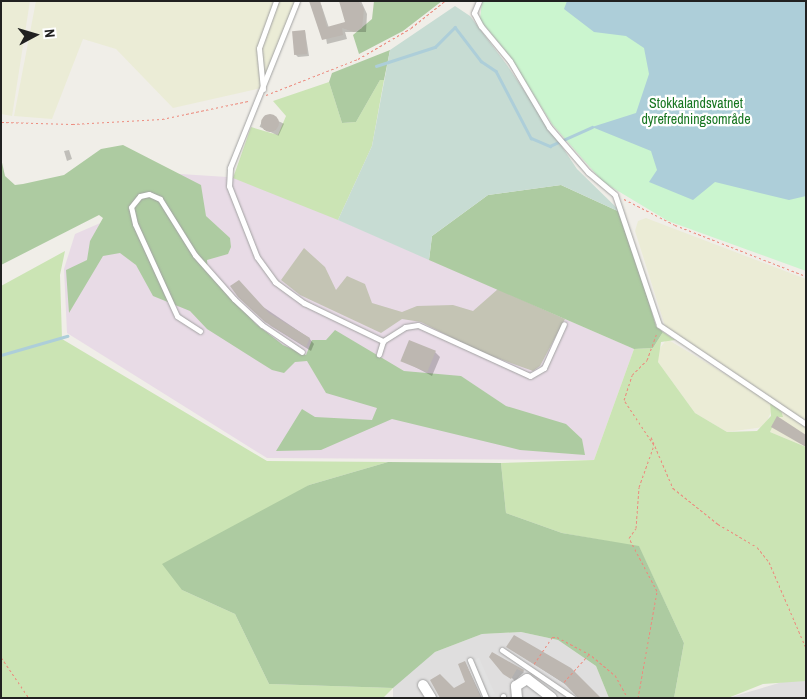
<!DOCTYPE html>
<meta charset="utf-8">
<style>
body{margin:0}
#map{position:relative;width:807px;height:699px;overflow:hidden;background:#f0eee8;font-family:"Archivo Narrow",sans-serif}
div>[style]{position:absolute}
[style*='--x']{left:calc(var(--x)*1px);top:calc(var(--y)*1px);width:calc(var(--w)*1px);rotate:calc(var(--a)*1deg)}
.residential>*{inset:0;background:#dfdede}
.industrial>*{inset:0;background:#e8dbe6}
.construction>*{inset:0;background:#c4c4b4}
.farmland>*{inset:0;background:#ebecd6}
.grass>*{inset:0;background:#cbe4b4}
.forest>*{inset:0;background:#adcba1}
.wetland>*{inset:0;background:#c7dcd3}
.park>*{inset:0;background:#cbf5cf}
.parking>*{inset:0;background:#e1e1e1;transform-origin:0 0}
.water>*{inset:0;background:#adced9}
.shadow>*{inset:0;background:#0003;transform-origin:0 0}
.stream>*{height:2.5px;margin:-1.25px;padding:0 1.25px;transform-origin:1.25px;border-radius:1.25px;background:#adced9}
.building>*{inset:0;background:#bdb7b1;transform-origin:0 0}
.round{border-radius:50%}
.path>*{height:1px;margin-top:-0.5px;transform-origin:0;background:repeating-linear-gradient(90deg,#ec8a7d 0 2.5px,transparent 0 5px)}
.roads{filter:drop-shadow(0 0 1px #a2a2a2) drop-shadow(0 0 1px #a2a2a2)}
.service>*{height:5px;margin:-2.5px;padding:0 2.5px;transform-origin:2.5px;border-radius:2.5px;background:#fff}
.minor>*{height:10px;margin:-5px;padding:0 5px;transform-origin:5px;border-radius:5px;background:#fff}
span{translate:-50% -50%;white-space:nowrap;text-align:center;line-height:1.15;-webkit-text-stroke:4.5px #fff;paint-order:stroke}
.park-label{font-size:14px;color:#187621}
.frame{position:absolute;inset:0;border:2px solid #212121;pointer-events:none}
.north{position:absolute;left:10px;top:10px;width:50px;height:50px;-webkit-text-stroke:4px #fff;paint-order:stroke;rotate:84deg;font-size:14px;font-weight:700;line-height:20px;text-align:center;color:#212121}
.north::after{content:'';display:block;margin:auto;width:18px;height:22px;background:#212121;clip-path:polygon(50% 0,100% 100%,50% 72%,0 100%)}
</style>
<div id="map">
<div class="residential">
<div style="clip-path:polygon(521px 632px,558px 640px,596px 666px,609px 698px,393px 698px,393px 688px,407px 673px,435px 652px,482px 634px)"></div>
<div style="clip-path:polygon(789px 680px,806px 681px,806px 698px,728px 698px)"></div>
</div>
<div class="industrial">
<div style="clip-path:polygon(149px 172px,243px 178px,634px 349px,594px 460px,267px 458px,67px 333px,64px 269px,75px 234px,105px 221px)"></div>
</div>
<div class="construction">
<div style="clip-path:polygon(304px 248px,325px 267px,336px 290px,347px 276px,365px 284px,372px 303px,402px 312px,417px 306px,453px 305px,473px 311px,498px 289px,565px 319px,540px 366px,533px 371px,478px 351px,421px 322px,402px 319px,381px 333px,300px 295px,281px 280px)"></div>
</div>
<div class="farmland">
<div style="clip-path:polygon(1px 1px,30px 1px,12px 116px,1px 114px)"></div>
<div style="clip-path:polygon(36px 1px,295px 1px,261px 88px,173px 108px,116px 49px,83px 39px,52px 119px,14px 116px)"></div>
<div style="clip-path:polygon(646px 218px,806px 279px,806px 447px,770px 432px,781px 404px,665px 326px,635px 231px,638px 221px)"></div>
<div style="clip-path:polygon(667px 339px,770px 401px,772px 410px,764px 427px,727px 432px,695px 413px,658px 362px,657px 352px)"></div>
</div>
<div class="grass">
<div style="clip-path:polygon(380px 80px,384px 80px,372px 146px,338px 220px,233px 178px,251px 127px,278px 135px,286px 116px,273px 101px,329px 82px,342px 123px,356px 122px)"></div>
<div style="clip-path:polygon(65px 251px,60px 275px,62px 339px,267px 461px,388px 462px,309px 485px,182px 590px,235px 614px,269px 684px,393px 688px,383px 698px,1px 698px,1px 286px)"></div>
<div style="clip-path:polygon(663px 332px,675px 340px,661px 342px,658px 362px,695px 413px,727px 432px,757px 431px,771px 416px,770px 401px,780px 407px,783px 417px,777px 417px,770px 432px,806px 447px,806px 681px,763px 684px,728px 698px,674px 698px,684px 643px,639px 547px,562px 533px,506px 513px,501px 463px,594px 460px,634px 349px,653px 348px)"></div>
</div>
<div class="forest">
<div style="clip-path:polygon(374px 1px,442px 1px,403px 31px,359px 54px,353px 35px,372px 19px)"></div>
<div style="clip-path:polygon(390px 50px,384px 80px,380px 80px,356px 122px,342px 123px,329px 82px,332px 73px)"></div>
<div style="clip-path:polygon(123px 145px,201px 185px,206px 216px,230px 238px,231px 247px,228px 254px,207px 260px,208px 272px,256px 324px,283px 345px,306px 355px,312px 340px,326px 340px,335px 330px,404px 371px,461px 376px,506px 406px,566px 424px,582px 439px,585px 455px,520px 450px,392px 419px,321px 450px,276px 451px,302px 409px,315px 417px,372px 420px,377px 408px,326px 393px,307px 361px,295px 362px,284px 373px,272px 370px,207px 329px,190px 311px,153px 296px,136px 265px,120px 253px,103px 256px,69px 313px,66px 270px,87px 260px,90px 241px,103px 218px,99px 215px,1px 265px,1px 158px,5px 176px,15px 185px,23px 184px,64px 175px,101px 149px)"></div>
<div style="clip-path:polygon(561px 185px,622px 213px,656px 326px,663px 332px,653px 348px,634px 349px,429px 260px,432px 236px,488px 195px)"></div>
<div style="clip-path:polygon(388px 462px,501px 463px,506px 513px,562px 533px,639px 546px,684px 643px,674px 698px,609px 698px,596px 666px,558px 640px,521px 632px,482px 634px,435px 652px,393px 688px,269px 684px,235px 614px,182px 590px,162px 564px,309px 485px)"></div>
</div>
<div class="wetland">
<div style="clip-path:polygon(455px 6px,470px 16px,507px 65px,577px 169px,622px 213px,561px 185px,488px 195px,432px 236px,429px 260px,338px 220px,372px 146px,390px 50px)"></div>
</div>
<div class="park">
<div style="clip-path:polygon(482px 1px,806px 1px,806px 271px,668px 221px,603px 182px,552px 124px,509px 55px,480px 20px)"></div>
</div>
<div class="parking">
<div style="left:479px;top:658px;width:39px;height:6px;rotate:66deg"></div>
</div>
<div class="water">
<div style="clip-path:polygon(567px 1px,806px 1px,806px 196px,789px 200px,715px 182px,693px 200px,649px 182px,657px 170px,651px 151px,592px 127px,636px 113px,649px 74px,644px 48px,626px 36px,594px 32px,564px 9px)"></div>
</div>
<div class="shadow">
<div style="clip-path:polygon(320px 1px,329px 28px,347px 23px,340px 1px,361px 1px,367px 14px,366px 32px,345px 32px,347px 39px,327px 44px)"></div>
<div style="clip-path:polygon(305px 31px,309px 56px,298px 57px,295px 54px)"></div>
<div style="left:265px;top:115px;width:21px;height:13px;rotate:25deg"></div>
<div style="clip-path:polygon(69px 150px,72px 159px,67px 161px,64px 151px)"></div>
<div style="clip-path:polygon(232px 286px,309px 338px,314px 344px,311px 351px,271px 326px)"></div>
<div style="clip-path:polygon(435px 352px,440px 357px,432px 376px,402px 360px)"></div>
<div style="clip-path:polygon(508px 647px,600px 698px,568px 686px)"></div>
<div style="clip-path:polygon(490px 657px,523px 671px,524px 672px,515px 681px)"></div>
<div style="clip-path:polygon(465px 662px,482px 698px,441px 698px,467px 682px)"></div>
</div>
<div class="stream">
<div style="--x:376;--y:66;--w:62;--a:-17.9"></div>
<div style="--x:435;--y:47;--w:28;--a:-45"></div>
<div style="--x:455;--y:27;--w:43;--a:52.6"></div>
<div style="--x:481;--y:61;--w:18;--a:34"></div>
<div style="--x:496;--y:71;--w:76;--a:62.4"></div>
<div style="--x:531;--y:138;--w:21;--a:23"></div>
<div style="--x:550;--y:146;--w:46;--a:-24.3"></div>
<div style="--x:1;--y:355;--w:69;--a:-16.1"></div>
</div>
<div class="building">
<div style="clip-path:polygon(309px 1px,320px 1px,327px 27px,345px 22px,339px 1px,358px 1px,364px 9px,362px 28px,354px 32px,342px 28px,343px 35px,322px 40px)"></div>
<div style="left:305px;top:30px;width:24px;height:13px;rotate:85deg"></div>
<div class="round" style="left:261px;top:114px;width:18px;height:18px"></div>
<div style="clip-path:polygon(239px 280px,269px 313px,310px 338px,306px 347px,265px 322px,238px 297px,230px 286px)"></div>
<div style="left:409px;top:340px;width:29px;height:23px;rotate:22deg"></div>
<div style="clip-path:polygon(777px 416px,806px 435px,806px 447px,771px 427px)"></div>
<div style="clip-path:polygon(514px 635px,571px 668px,601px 698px,578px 698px,564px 683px,506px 647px)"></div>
<div style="clip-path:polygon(492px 652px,524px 670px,523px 672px,517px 669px,511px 679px,503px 674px,489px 657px)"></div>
<div style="clip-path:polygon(465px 661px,481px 698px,440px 698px,430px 680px,440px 674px,454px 688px,465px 682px,458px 664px)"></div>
</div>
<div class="path">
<div style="--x:266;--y:95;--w:99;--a:-21.4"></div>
<div style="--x:358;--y:59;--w:61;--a:-30.3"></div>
<div style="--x:411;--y:28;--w:43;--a:-38.5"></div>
<div style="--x:1;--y:122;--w:71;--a:1.6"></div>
<div style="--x:72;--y:124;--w:90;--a:-3.2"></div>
<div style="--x:162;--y:119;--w:88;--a:-11.8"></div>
<div style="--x:624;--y:199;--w:57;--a:27"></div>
<div style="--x:675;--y:225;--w:141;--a:21.3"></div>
<div style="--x:651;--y:437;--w:56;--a:66.7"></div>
<div style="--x:673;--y:488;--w:58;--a:38.7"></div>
<div style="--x:718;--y:524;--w:45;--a:30.5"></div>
<div style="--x:757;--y:547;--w:19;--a:51"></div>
<div style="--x:769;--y:562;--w:94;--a:66.7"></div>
<div style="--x:1;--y:657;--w:50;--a:55.7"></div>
<div style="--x:534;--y:664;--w:32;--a:-56"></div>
<div style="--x:552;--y:637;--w:5;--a:0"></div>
<div style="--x:557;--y:637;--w:40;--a:28"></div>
<div style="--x:592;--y:656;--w:30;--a:40"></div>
<div style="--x:615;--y:675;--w:26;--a:61"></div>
<div style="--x:564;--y:682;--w:38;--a:-48"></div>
<div style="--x:638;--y:698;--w:109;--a:-79.9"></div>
<div style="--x:657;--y:591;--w:60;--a:-117.8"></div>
<div style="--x:629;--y:538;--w:12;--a:-55"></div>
<div style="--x:636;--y:528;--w:41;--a:-85.8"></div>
<div style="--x:639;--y:487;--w:45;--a:-70.3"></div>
<div style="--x:654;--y:445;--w:54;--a:-123.7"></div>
<div style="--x:624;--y:400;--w:26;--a:-72"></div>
<div style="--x:632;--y:375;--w:21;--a:-45"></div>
<div style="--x:647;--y:360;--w:30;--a:-70"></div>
</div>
<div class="roads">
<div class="service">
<div style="--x:297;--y:1;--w:180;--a:111.9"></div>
<div style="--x:230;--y:168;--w:18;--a:93"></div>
<div style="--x:229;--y:186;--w:76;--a:68.5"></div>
<div style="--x:257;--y:257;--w:31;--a:54"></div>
<div style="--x:275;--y:282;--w:36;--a:36"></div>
<div style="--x:304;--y:303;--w:88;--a:25.7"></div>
<div style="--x:383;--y:341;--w:14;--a:107"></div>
<div style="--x:479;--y:1;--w:13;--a:113"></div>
<div style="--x:474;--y:13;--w:15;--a:62"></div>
<div style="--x:481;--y:26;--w:45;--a:50.4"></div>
<div style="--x:510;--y:61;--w:77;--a:59.4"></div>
<div style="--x:549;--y:127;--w:60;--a:49.1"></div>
<div style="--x:588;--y:172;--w:35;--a:40"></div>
<div style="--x:615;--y:195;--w:137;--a:71.3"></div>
<div style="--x:659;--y:325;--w:177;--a:34"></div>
<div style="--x:263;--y:89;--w:41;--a:-95.6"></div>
<div style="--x:259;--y:48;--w:50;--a:-70.1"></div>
<div style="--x:200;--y:331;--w:27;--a:-147"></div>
<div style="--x:177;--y:316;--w:101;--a:-114.5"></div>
<div style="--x:135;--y:224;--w:17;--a:-103"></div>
<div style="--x:131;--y:207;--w:14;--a:-51"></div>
<div style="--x:140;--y:196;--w:9;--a:-13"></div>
<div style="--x:149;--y:194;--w:12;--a:24"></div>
<div style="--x:160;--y:199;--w:66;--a:58"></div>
<div style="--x:195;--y:255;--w:59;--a:48.4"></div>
<div style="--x:234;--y:299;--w:38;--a:43"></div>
<div style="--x:262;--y:325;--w:48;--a:34"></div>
<div style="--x:383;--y:341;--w:26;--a:-32"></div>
<div style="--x:405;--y:327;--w:13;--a:-9"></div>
<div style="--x:418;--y:325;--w:123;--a:24.5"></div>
<div style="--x:530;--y:376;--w:16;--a:-30"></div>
<div style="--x:544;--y:368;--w:48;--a:-65.6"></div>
<div style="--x:502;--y:650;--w:86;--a:34.1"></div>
<div style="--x:470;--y:660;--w:41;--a:67.2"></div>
<div style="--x:503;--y:696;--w:2;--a:90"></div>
</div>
<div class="minor">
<div style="--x:423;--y:685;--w:15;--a:58"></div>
<div style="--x:517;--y:698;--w:12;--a:-95"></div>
<div style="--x:516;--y:686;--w:13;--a:-32"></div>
<div style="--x:527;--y:679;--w:31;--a:37"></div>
</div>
</div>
<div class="park-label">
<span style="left:696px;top:111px">Stokkalandsvatnet<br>dyrefredningsområde</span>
</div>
<div class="frame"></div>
<div class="north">N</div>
</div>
